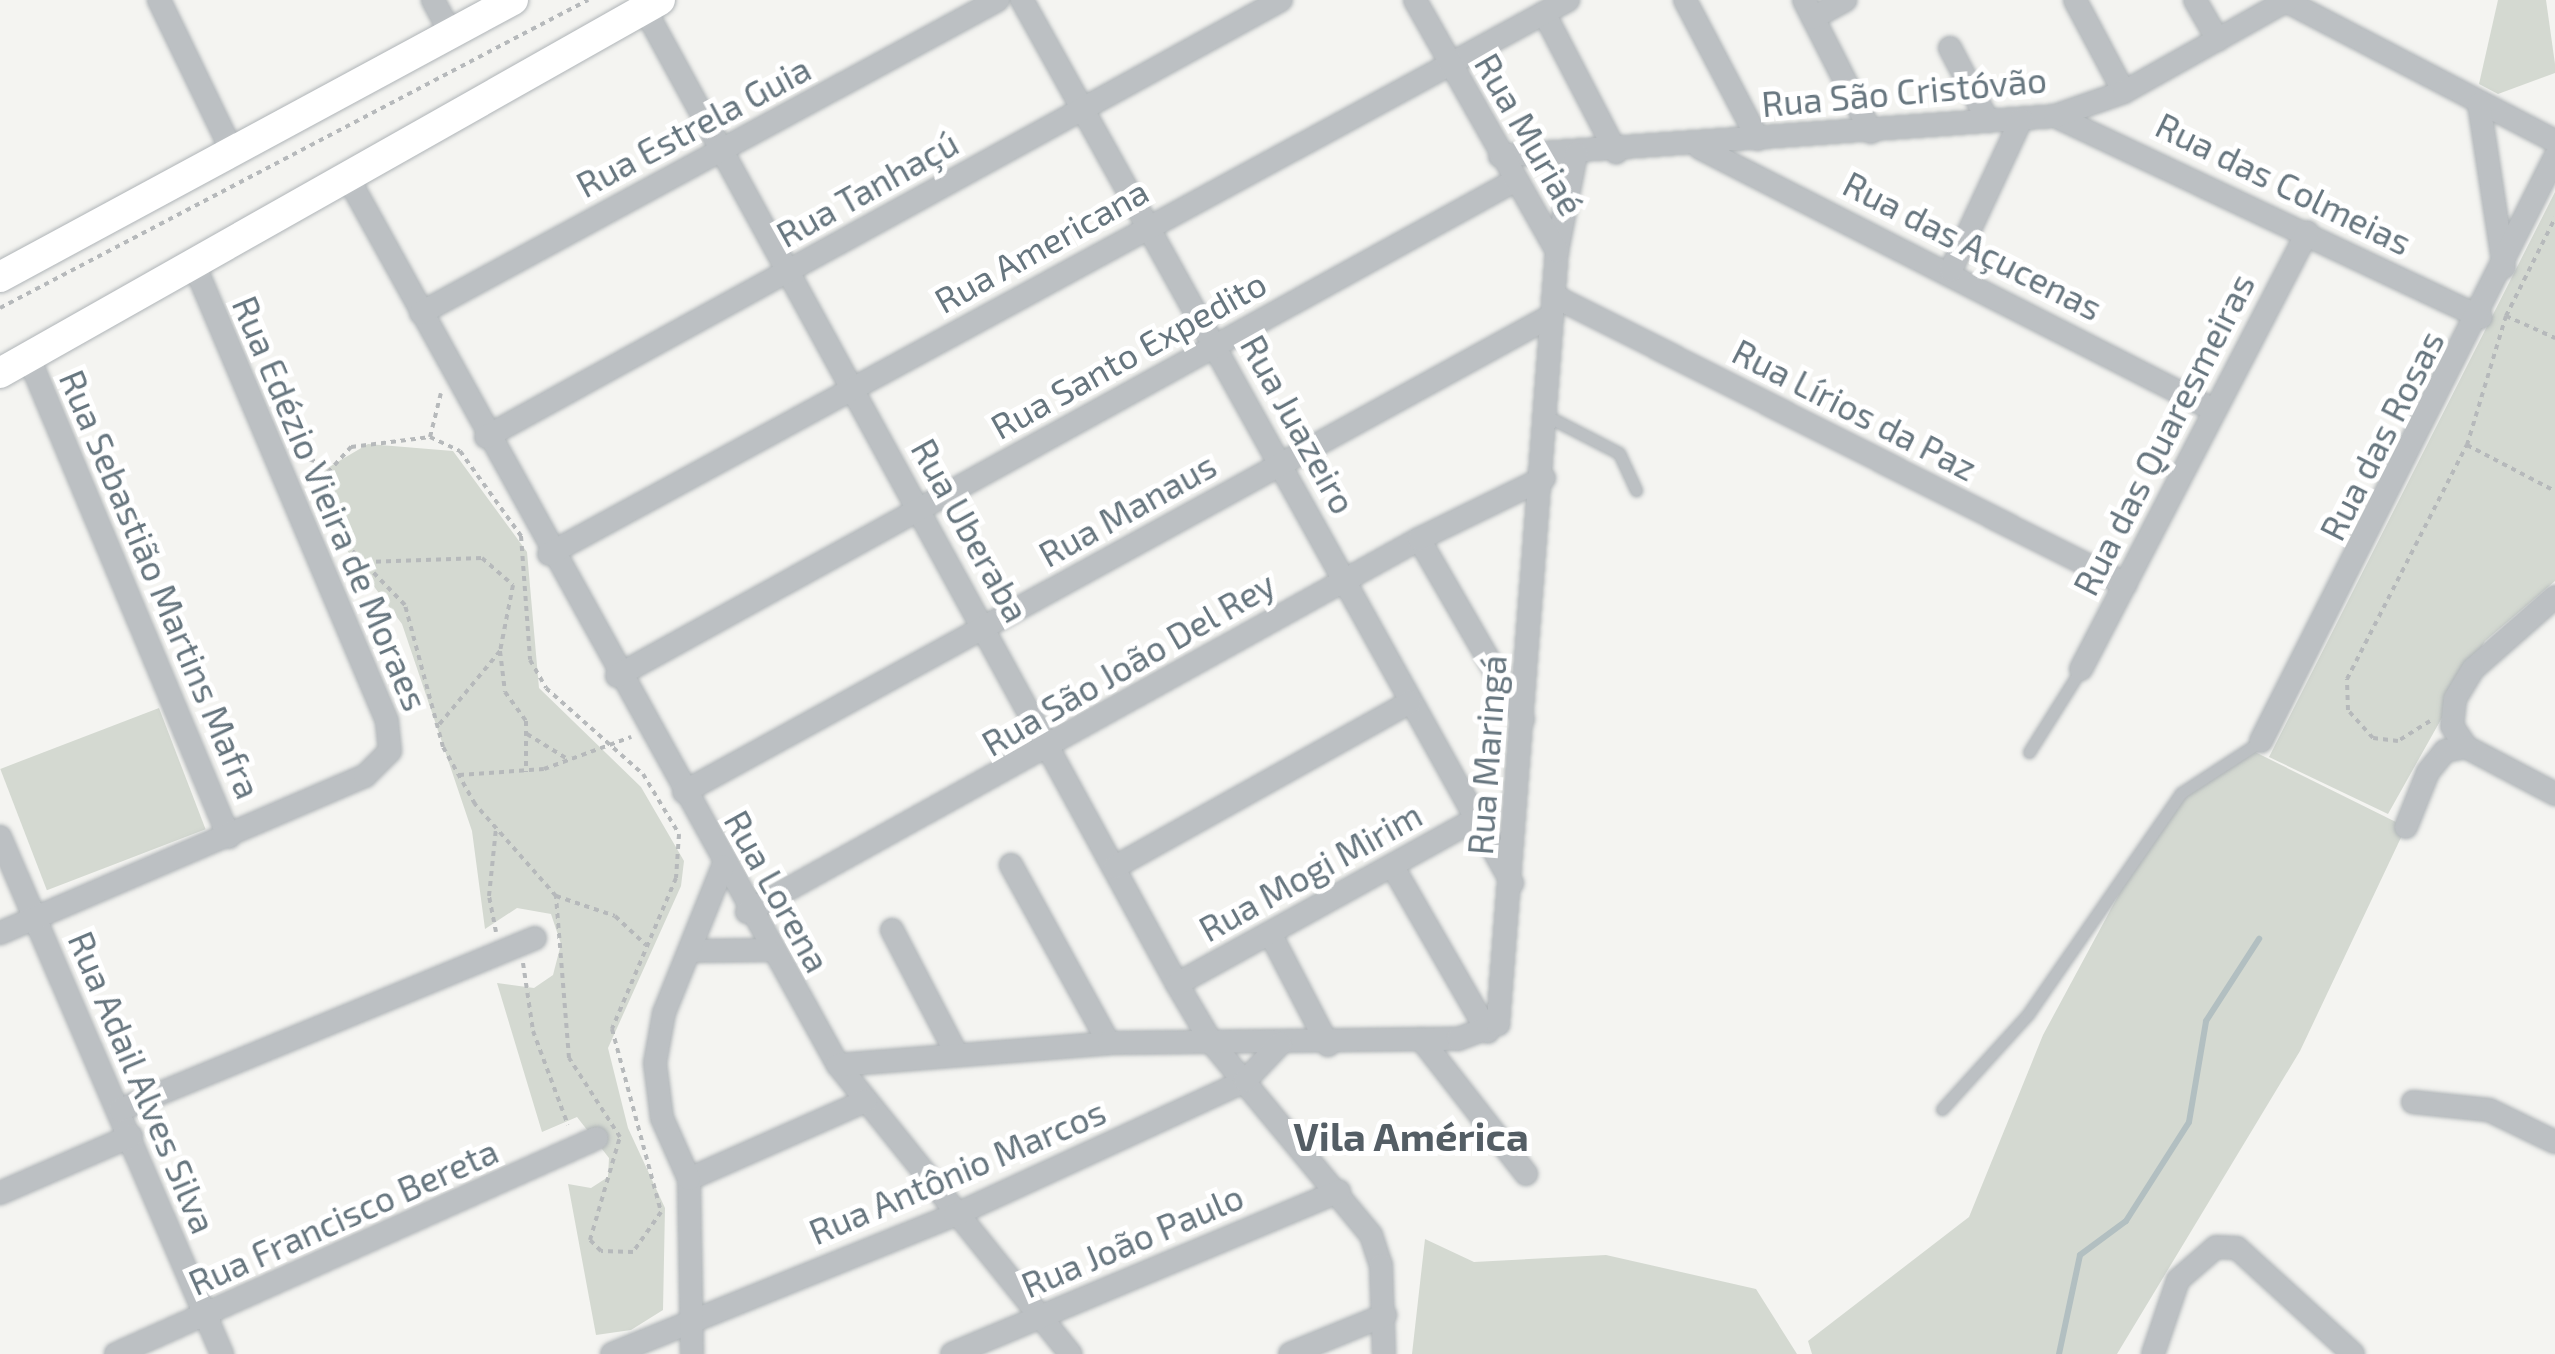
<!DOCTYPE html>
<meta charset="utf-8">
<style>
body{margin:0}
#map{position:relative;width:2555px;height:1354px;overflow:hidden;background:#f4f4f1;font-family:"Exo 2",sans-serif}
div>[style]{position:absolute}
[style*='--x']{left:calc(var(--x)*1px);top:calc(var(--y)*1px);width:calc(var(--w)*1px);rotate:calc(var(--a)*1deg)}
.green>*{inset:0;background:#d4d9d1;transform-origin:0 0}
.stream>*{height:6px;margin:-3px;padding:0 3px;transform-origin:3px;border-radius:3px;background:#b2bfc1}
.path>*{height:4px;margin-top:-2px;transform-origin:0;background:repeating-linear-gradient(90deg,#b6b9bb 0 5px,transparent 0 10px)}
.roads{filter:drop-shadow(0 0 2px #afb4b7) drop-shadow(0 0 2px #afb4b7)}
.lane>*{height:11px;margin:-5.5px;padding:0 5.5px;transform-origin:5.5px;border-radius:5.5px;background:#bcc0c3}
.street>*{height:22px;margin:-11px;padding:0 11px;transform-origin:11px;border-radius:11px;background:#bcc0c3}
.secondary>*{height:30px;margin:-15px;padding:0 15px;transform-origin:15px;border-radius:15px;background:#fff}
span{translate:-50% -50%;white-space:nowrap;text-align:center;line-height:1.15;-webkit-text-stroke:10px #fff;paint-order:stroke}
.street-label{font-size:35px;color:#67767f}
.quarter-label{font-size:40px;color:#545e65;font-weight:700}
</style>
<div id="map">
<div class="green">
<div style="clip-path:polygon(2498px 0,2546px 0,2555px 64px,2555px 73px,2498px 94px,2479px 84px)"></div>
<div style="clip-path:polygon(2555px 192px,2555px 581px,2485px 641px,2388px 814px,2269px 757px)"></div>
<div style="clip-path:polygon(368px 444px,453px 451px,527px 552px,539px 688px,641px 787px,684px 861px,681px 886px,608px 1048px,628px 1128px,665px 1208px,663px 1310px,631px 1330px,596px 1335px,568px 1184px,591px 1188px,608px 1177px,609px 1158px,577px 1117px,542px 1132px,497px 983px,534px 988px,553px 975px,561px 944px,551px 914px,517px 908px,485px 929px,472px 831px,402px 624px,317px 510px,312px 477px)"></div>
<div style="left:159px;top:708px;width:130px;height:170px;rotate:69deg"></div>
<div style="clip-path:polygon(2247px 748px,2406px 827px,2300px 1051px,2117px 1354px,1812px 1354px,1808px 1341px,1969px 1217px,2043px 1035px,2132px 870px,2181px 793px)"></div>
<div style="clip-path:polygon(1425px 1239px,1474px 1262px,1606px 1255px,1756px 1289px,1797px 1354px,1412px 1354px)"></div>
</div>
<div class="stream">
<div style="--x:2059;--y:1354;--w:101;--a:-78"></div>
<div style="--x:2080;--y:1255;--w:57;--a:-36.5"></div>
<div style="--x:2126;--y:1221;--w:117;--a:-57.5"></div>
<div style="--x:2189;--y:1122;--w:102;--a:-80.4"></div>
<div style="--x:2206;--y:1021;--w:98;--a:-57.1"></div>
</div>
<div class="path">
<div style="--x:0;--y:308;--w:664;--a:-27.65"></div>
<div style="--x:2506;--y:316;--w:54;--a:24.2"></div>
<div style="--x:430;--y:437;--w:33;--a:25"></div>
<div style="--x:460;--y:451;--w:105;--a:54.3"></div>
<div style="--x:521;--y:536;--w:124;--a:85.8"></div>
<div style="--x:530;--y:660;--w:32;--a:60"></div>
<div style="--x:546;--y:688;--w:130;--a:41.6"></div>
<div style="--x:643;--y:774;--w:70;--a:59"></div>
<div style="--x:679;--y:834;--w:44;--a:93.9"></div>
<div style="--x:676;--y:878;--w:164;--a:113"></div>
<div style="--x:612;--y:1029;--w:189;--a:75"></div>
<div style="--x:661;--y:1212;--w:49;--a:125"></div>
<div style="--x:633;--y:1252;--w:32;--a:-178"></div>
<div style="--x:601;--y:1251;--w:16;--a:-135"></div>
<div style="--x:590;--y:1240;--w:107;--a:-73.8"></div>
<div style="--x:620;--y:1137;--w:94;--a:-122.8"></div>
<div style="--x:569;--y:1058;--w:163;--a:-94.6"></div>
<div style="--x:556;--y:896;--w:123;--a:-131.4"></div>
<div style="--x:475;--y:804;--w:65;--a:-119.3"></div>
<div style="--x:443;--y:747;--w:147;--a:-105"></div>
<div style="--x:405;--y:605;--w:102;--a:-134.2"></div>
<div style="--x:334;--y:532;--w:28;--a:-111"></div>
<div style="--x:324;--y:506;--w:26;--a:-97"></div>
<div style="--x:321;--y:480;--w:45;--a:-47.7"></div>
<div style="--x:351;--y:447;--w:80;--a:-7.2"></div>
<div style="--x:430;--y:437;--w:45;--a:-76"></div>
<div style="--x:2467;--y:445;--w:99;--a:27.6"></div>
<div style="--x:300;--y:457;--w:30;--a:15"></div>
<div style="--x:366;--y:562;--w:116;--a:-2"></div>
<div style="--x:482;--y:558;--w:41;--a:41.1"></div>
<div style="--x:513;--y:585;--w:67;--a:101.1"></div>
<div style="--x:500;--y:651;--w:97;--a:129.6"></div>
<div style="--x:500;--y:651;--w:41;--a:83"></div>
<div style="--x:505;--y:692;--w:36;--a:54"></div>
<div style="--x:526;--y:721;--w:51;--a:90"></div>
<div style="--x:2430;--y:721;--w:38;--a:148"></div>
<div style="--x:2398;--y:741;--w:25;--a:-173"></div>
<div style="--x:2373;--y:738;--w:38;--a:-132"></div>
<div style="--x:2348;--y:710;--w:31;--a:-92"></div>
<div style="--x:2347;--y:679;--w:263;--a:-62.9"></div>
<div style="--x:2467;--y:445;--w:135;--a:-73.2"></div>
<div style="--x:2506;--y:316;--w:110;--a:-63.4"></div>
<div style="--x:527;--y:734;--w:49;--a:31.8"></div>
<div style="--x:459;--y:775;--w:85;--a:-4"></div>
<div style="--x:544;--y:769;--w:93;--a:-20.2"></div>
<div style="--x:556;--y:896;--w:62;--a:18.7"></div>
<div style="--x:615;--y:916;--w:42;--a:43.1"></div>
<div style="--x:496;--y:932;--w:37;--a:-101"></div>
<div style="--x:489;--y:896;--w:68;--a:-84.1"></div>
<div style="--x:523;--y:963;--w:69;--a:81.6"></div>
<div style="--x:533;--y:1031;--w:100;--a:69.6"></div>
</div>
<div class="roads">
<div class="lane">
<div style="--x:1543;--y:414;--w:85;--a:27.2"></div>
<div style="--x:1619;--y:453;--w:41;--a:65.3"></div>
<div style="--x:2029;--y:752;--w:98;--a:-57.9"></div>
<div style="--x:1942;--y:1109;--w:128;--a:-47.8"></div>
<div style="--x:2028;--y:1014;--w:269;--a:-55.3"></div>
<div style="--x:2181;--y:793;--w:95;--a:-33"></div>
</div>
<div class="street">
<div style="--x:159;--y:0;--w:168;--a:64.2"></div>
<div style="--x:433;--y:0;--w:40;--a:62"></div>
<div style="--x:1022;--y:0;--w:1010;--a:60.97"></div>
<div style="--x:1685;--y:0;--w:157;--a:62.3"></div>
<div style="--x:1804;--y:0;--w:148;--a:63.1"></div>
<div style="--x:2075;--y:0;--w:104;--a:62"></div>
<div style="--x:2195;--y:0;--w:46;--a:60.1"></div>
<div style="--x:2286;--y:1;--w:303;--a:27.5"></div>
<div style="--x:644;--y:8;--w:1112;--a:61.36"></div>
<div style="--x:1177;--y:984;--w:69;--a:59.3"></div>
<div style="--x:1212;--y:1043;--w:249;--a:50.4"></div>
<div style="--x:1371;--y:1235;--w:32;--a:72"></div>
<div style="--x:1381;--y:1265;--w:89;--a:88.1"></div>
<div style="--x:1544;--y:13;--w:157;--a:62.6"></div>
<div style="--x:1813;--y:18;--w:37;--a:-29"></div>
<div style="--x:1950;--y:48;--w:82;--a:62.5"></div>
<div style="--x:2479;--y:104;--w:165;--a:81.3"></div>
<div style="--x:2055;--y:116;--w:471;--a:25.3"></div>
<div style="--x:1700;--y:148;--w:577;--a:27.01"></div>
<div style="--x:1500;--y:156;--w:556;--a:-4.12"></div>
<div style="--x:2055;--y:116;--w:73;--a:-19.2"></div>
<div style="--x:2124;--y:92;--w:188;--a:-29.3"></div>
<div style="--x:347;--y:176;--w:1016;--a:61.09"></div>
<div style="--x:838;--y:1065;--w:371;--a:51.2"></div>
<div style="--x:1557;--y:251;--w:99;--a:-78.9"></div>
<div style="--x:1951;--y:270;--w:166;--a:-65"></div>
<div style="--x:1554;--y:296;--w:640;--a:26.77"></div>
<div style="--x:421;--y:313;--w:656;--a:-28.48"></div>
<div style="--x:29;--y:358;--w:519;--a:67.34"></div>
<div style="--x:486;--y:437;--w:907;--a:-28.8"></div>
<div style="--x:1419;--y:539;--w:208;--a:60"></div>
<div style="--x:549;--y:554;--w:1160;--a:-28.53"></div>
<div style="--x:2555;--y:597;--w:109;--a:138.7"></div>
<div style="--x:2473;--y:669;--w:35;--a:121"></div>
<div style="--x:2455;--y:699;--w:27;--a:96"></div>
<div style="--x:2452;--y:726;--w:25;--a:56"></div>
<div style="--x:2466;--y:747;--w:101;--a:27.8"></div>
<div style="--x:2081;--y:669;--w:492;--a:-62.6"></div>
<div style="--x:617;--y:676;--w:1025;--a:-28.89"></div>
<div style="--x:2261;--y:741;--w:654;--a:-63.28"></div>
<div style="--x:684;--y:792;--w:989;--a:-28.77"></div>
<div style="--x:2406;--y:827;--w:59;--a:-68.2"></div>
<div style="--x:2428;--y:772;--w:27;--a:-51"></div>
<div style="--x:2445;--y:751;--w:21;--a:-11"></div>
<div style="--x:0;--y:837;--w:563;--a:66.76"></div>
<div style="--x:1011;--y:865;--w:203;--a:61.2"></div>
<div style="--x:1115;--y:867;--w:338;--a:-29.2"></div>
<div style="--x:1393;--y:867;--w:190;--a:60.1"></div>
<div style="--x:747;--y:912;--w:769;--a:-29.03"></div>
<div style="--x:1419;--y:539;--w:139;--a:-26"></div>
<div style="--x:892;--y:930;--w:136;--a:62.5"></div>
<div style="--x:0;--y:933;--w:397;--a:-23.3"></div>
<div style="--x:365;--y:776;--w:35;--a:-45"></div>
<div style="--x:390;--y:751;--w:30;--a:-96"></div>
<div style="--x:387;--y:721;--w:495;--a:-112.9"></div>
<div style="--x:1271;--y:935;--w:124;--a:62.6"></div>
<div style="--x:690;--y:951;--w:78;--a:-0.7"></div>
<div style="--x:1177;--y:984;--w:342;--a:-28.9"></div>
<div style="--x:1421;--y:1039;--w:171;--a:52.1"></div>
<div style="--x:838;--y:1065;--w:272;--a:-4.6"></div>
<div style="--x:1109;--y:1043;--w:349;--a:-0.7"></div>
<div style="--x:1458;--y:1039;--w:43;--a:-20.6"></div>
<div style="--x:1498;--y:1024;--w:775;--a:-85.64"></div>
<div style="--x:1557;--y:251;--w:288;--a:-119.5"></div>
<div style="--x:2413;--y:1102;--w:76;--a:6"></div>
<div style="--x:2489;--y:1110;--w:73;--a:25.9"></div>
<div style="--x:120;--y:1110;--w:449;--a:-22.5"></div>
<div style="--x:689;--y:1179;--w:193;--a:-23.9"></div>
<div style="--x:0;--y:1193;--w:143;--a:-23.5"></div>
<div style="--x:116;--y:1354;--w:527;--a:-24.18"></div>
<div style="--x:612;--y:1354;--w:370;--a:-22.1"></div>
<div style="--x:955;--y:1215;--w:319;--a:-24.8"></div>
<div style="--x:1245;--y:1081;--w:51;--a:-46.6"></div>
<div style="--x:692;--y:1354;--w:175;--a:-91"></div>
<div style="--x:689;--y:1179;--w:67;--a:-113.9"></div>
<div style="--x:662;--y:1118;--w:55;--a:-97.3"></div>
<div style="--x:655;--y:1063;--w:51;--a:-79.8"></div>
<div style="--x:664;--y:1013;--w:158;--a:-68.1"></div>
<div style="--x:952;--y:1354;--w:420;--a:-22.8"></div>
<div style="--x:1290;--y:1354;--w:103;--a:-22.3"></div>
<div style="--x:2153;--y:1354;--w:78;--a:-71.3"></div>
<div style="--x:2178;--y:1280;--w:50;--a:-41"></div>
<div style="--x:2216;--y:1247;--w:21;--a:3"></div>
<div style="--x:2237;--y:1248;--w:157;--a:42.4"></div>
</div>
<div class="secondary">
<div style="--x:0;--y:277;--w:583;--a:-28.37"></div>
<div style="--x:0;--y:373;--w:758;--a:-29.47"></div>
</div>
</div>
<div class="street-label">
<span style="left:1904px;top:91px;rotate:-5deg">Rua São Cristóvão</span>
<span style="left:693px;top:126px;rotate:-28deg">Rua Estrela Guia</span>
<span style="left:1530px;top:134px;rotate:60deg">Rua Muriaé</span>
<span style="left:2284px;top:183px;rotate:26deg">Rua das Colmeias</span>
<span style="left:867px;top:188px;rotate:-29deg">Rua Tanhaçú</span>
<span style="left:1041px;top:245px;rotate:-29deg">Rua Americana</span>
<span style="left:1973px;top:245px;rotate:27deg">Rua das Açucenas</span>
<span style="left:1128px;top:354px;rotate:-29deg">Rua Santo Expedito</span>
<span style="left:1855px;top:409px;rotate:27deg">Rua Lírios da Paz</span>
<span style="left:1299px;top:424px;rotate:61deg">Rua Juazeiro</span>
<span style="left:2163px;top:434px;rotate:-63deg">Rua das Quaresmeiras</span>
<span style="left:2381px;top:435px;rotate:-63deg">Rua das Rosas</span>
<span style="left:331px;top:503px;rotate:67deg">Rua Edézio Vieira de Moraes</span>
<span style="left:1127px;top:509px;rotate:-29deg">Rua Manaus</span>
<span style="left:971px;top:530px;rotate:61deg">Rua Uberaba</span>
<span style="left:161px;top:584px;rotate:67deg">Rua Sebastião Martins Mafra</span>
<span style="left:1128px;top:663px;rotate:-30deg">Rua São João Del Rey</span>
<span style="left:1486px;top:755px;rotate:-86deg">Rua Maringá</span>
<span style="left:1310px;top:871px;rotate:-29deg">Rua Mogi Mirim</span>
<span style="left:778px;top:891px;rotate:61deg">Rua Lorena</span>
<span style="left:143px;top:1082px;rotate:67deg">Rua Adail Alves Silva</span>
<span style="left:957px;top:1171px;rotate:-23deg">Rua Antônio Marcos</span>
<span style="left:343px;top:1216px;rotate:-24deg">Rua Francisco Bereta</span>
<span style="left:1132px;top:1240px;rotate:-23deg">Rua João Paulo</span>
</div>
<div class="quarter-label">
<span style="left:1411px;top:1135px">Vila América</span>
</div>
</div>
